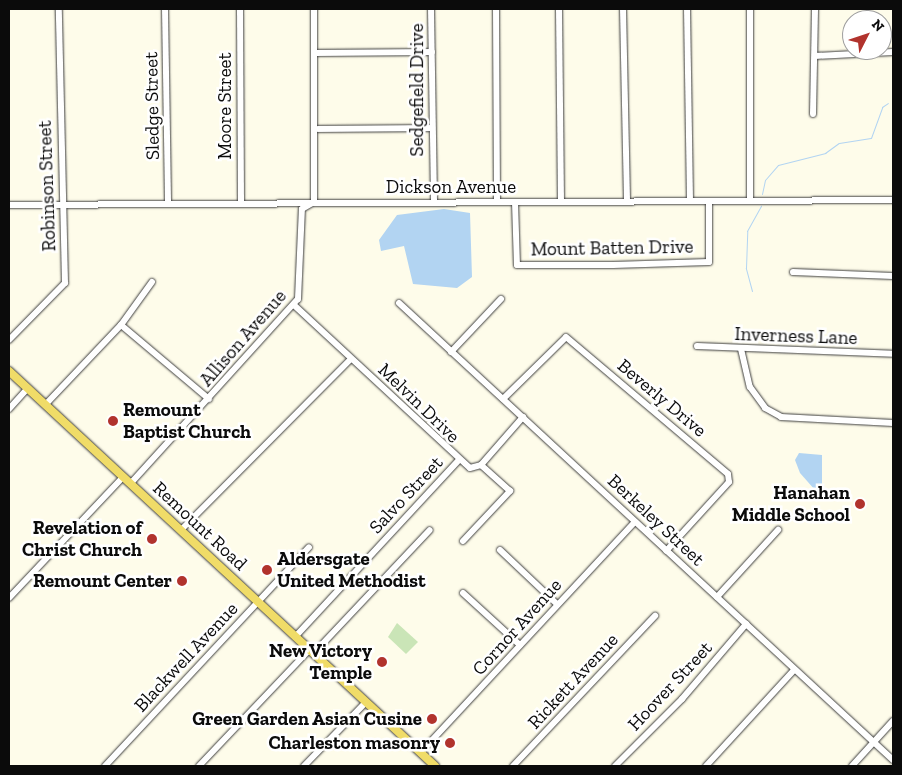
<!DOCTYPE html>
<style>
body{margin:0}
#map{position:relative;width:902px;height:775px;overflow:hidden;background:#fefcea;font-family:"Zilla Slab",serif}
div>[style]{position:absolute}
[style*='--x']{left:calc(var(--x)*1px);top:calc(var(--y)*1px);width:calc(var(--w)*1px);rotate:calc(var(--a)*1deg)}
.green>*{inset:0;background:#cae5b7}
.water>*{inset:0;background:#b2d4f2}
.stream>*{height:1px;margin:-0.5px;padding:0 0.5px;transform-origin:0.5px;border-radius:0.5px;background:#b2d4f2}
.roads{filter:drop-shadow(0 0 1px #3e3e3e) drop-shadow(0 0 1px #3e3e3e)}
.minor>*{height:6px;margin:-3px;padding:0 3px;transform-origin:3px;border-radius:3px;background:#fff}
.major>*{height:8px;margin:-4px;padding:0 4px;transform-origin:4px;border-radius:4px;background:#f0dc68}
.dots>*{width:14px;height:14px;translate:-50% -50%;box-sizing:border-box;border:2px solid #fff;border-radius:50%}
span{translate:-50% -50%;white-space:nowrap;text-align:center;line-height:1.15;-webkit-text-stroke:5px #fff;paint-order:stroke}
.street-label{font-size:19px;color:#0b0b0b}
.poi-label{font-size:19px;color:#0b0b0b;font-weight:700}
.left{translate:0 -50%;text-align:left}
.right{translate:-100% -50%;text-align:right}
.frame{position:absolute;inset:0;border:10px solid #0b0b0b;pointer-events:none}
.north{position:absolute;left:842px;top:10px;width:50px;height:50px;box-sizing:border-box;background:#fff;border:1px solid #9d9d9d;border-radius:50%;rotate:49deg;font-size:14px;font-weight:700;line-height:20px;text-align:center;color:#0b0b0b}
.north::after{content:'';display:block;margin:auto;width:18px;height:22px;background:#b1332d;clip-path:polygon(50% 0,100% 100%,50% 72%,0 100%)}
</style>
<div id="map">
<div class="green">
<div style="clip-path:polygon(397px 623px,418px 642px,406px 654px,388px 637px)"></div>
</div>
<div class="water">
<div style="clip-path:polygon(444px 209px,470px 213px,472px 277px,457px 288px,413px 284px,404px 246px,381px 251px,379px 240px,397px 215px)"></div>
<div style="clip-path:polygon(799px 453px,822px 455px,822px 488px,815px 490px,800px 473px,795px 460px)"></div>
</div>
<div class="stream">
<div style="--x:762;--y:194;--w:14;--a:-78"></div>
<div style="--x:765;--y:180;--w:20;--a:-49"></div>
<div style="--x:778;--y:165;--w:49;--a:-14.3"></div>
<div style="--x:825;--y:153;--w:17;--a:-36"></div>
<div style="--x:839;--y:143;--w:32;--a:-9"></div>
<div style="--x:871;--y:138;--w:33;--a:-70"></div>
<div style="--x:882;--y:107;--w:7;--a:-34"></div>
<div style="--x:752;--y:291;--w:24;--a:-105"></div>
<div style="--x:746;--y:268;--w:37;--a:-88"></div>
<div style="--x:747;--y:231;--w:29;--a:-61"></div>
</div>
<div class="roads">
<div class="minor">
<div style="--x:165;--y:9;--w:194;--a:89.1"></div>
<div style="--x:240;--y:9;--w:194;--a:89.7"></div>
<div style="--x:431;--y:9;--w:193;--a:89.1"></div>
<div style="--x:496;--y:9;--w:191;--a:89.7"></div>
<div style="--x:559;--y:9;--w:192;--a:89.4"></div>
<div style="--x:623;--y:9;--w:191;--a:88.8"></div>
<div style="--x:687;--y:9;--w:192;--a:89.1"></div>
<div style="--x:315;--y:53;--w:117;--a:-0.5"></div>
<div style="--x:815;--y:56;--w:78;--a:-2.9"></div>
<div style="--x:813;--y:114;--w:105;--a:-88.9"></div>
<div style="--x:318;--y:129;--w:114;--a:-0.5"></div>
<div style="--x:750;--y:200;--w:191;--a:-90"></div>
<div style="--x:515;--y:202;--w:63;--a:88.2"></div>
<div style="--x:517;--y:265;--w:96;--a:0"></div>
<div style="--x:613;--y:265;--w:96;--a:-1.8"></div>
<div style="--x:709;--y:262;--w:61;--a:-90"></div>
<div style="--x:9;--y:205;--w:884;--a:-0.32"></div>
<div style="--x:793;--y:272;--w:100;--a:2.3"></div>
<div style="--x:399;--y:303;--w:673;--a:42.77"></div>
<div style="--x:295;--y:306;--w:238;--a:42.8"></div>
<div style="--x:470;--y:468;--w:11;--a:-15"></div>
<div style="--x:481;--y:465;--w:64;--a:-48.8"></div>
<div style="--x:121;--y:325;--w:115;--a:40.1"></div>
<div style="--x:9;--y:340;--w:80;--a:-45.5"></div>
<div style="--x:65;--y:283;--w:274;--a:-91.3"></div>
<div style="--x:697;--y:346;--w:196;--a:2.3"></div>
<div style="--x:741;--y:349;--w:39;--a:77"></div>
<div style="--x:750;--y:387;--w:26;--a:54"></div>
<div style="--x:765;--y:408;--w:18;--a:29"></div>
<div style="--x:781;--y:417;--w:112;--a:3.1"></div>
<div style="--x:451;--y:352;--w:73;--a:-46.7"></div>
<div style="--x:503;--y:399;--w:88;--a:-44.5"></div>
<div style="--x:566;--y:337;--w:212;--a:40.2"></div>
<div style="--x:728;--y:474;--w:8;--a:83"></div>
<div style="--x:729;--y:482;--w:93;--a:132.4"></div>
<div style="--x:46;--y:404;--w:109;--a:-46.5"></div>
<div style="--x:121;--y:325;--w:53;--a:-54.2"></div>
<div style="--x:9;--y:409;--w:28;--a:-48"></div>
<div style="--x:131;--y:483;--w:248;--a:-47.8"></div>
<div style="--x:298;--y:299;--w:90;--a:-87.5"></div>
<div style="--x:302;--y:209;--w:14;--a:-30"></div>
<div style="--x:314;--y:202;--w:193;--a:-90"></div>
<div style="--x:181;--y:530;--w:241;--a:-45.2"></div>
<div style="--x:463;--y:541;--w:69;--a:-46.8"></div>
<div style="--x:510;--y:491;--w:39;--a:-138"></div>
<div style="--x:500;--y:550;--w:79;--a:43.5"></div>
<div style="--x:463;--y:593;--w:77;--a:42.4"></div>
<div style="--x:717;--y:597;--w:91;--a:-47.7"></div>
<div style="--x:9;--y:598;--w:166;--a:-46.7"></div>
<div style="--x:295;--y:637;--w:240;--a:-47.2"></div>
<div style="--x:313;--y:654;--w:170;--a:-46.7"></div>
<div style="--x:421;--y:752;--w:314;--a:-47.1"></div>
<div style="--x:105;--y:766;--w:299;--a:-47"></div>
<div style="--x:199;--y:766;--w:160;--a:-46.5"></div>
<div style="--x:304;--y:766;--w:89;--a:-45.9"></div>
<div style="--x:513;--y:766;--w:207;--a:-46.6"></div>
<div style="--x:615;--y:766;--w:95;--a:-45"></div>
<div style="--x:682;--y:699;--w:99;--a:-49.5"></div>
<div style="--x:706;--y:766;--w:130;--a:-47.5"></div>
<div style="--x:852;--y:766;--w:61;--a:-47.7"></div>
</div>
<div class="major">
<div style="--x:9;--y:371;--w:581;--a:42.84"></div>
</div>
</div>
<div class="dots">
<div style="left:113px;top:421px;background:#b1332d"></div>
<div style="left:860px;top:504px;background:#b1332d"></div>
<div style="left:152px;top:539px;background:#b1332d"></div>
<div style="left:267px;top:570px;background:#b1332d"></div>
<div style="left:182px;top:581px;background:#b1332d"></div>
<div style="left:382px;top:662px;background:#b1332d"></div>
<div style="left:432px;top:719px;background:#b1332d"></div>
<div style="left:450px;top:743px;background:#b1332d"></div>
</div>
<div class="street-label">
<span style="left:417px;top:90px;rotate:-90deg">Sedgefield Drive</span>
<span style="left:152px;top:106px;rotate:-91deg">Sledge Street</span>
<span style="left:225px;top:106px;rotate:-90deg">Moore Street</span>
<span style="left:47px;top:186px;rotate:-92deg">Robinson Street</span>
<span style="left:451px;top:187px">Dickson Avenue</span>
<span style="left:612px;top:248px;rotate:-1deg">Mount Batten Drive</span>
<span style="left:796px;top:336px;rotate:2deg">Inverness Lane</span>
<span style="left:243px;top:338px;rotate:-49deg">Allison Avenue</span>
<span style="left:662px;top:398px;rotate:40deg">Beverly Drive</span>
<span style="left:419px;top:403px;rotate:44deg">Melvin Drive</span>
<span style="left:406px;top:495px;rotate:-47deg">Salvo Street</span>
<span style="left:656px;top:520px;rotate:43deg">Berkeley Street</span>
<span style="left:200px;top:526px;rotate:43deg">Remount Road</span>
<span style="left:517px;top:627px;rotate:-48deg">Cornor Avenue</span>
<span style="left:186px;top:657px;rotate:-47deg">Blackwell Avenue</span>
<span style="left:573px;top:681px;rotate:-47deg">Rickett Avenue</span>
<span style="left:670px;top:686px;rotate:-47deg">Hoover Street</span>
</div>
<div class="poi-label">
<span class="left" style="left:123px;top:421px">Remount<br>Baptist Church</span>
<span class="right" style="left:850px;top:504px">Hanahan<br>Middle School</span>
<span class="right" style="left:142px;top:539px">Revelation of<br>Christ Church</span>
<span class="left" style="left:277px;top:570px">Aldersgate<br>United Methodist</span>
<span class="right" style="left:172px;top:581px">Remount Center</span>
<span class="right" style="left:372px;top:662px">New Victory<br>Temple</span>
<span class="right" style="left:422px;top:719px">Green Garden Asian Cusine</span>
<span class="right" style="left:440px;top:743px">Charleston masonry</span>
</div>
<div class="frame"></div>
<div class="north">N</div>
</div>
